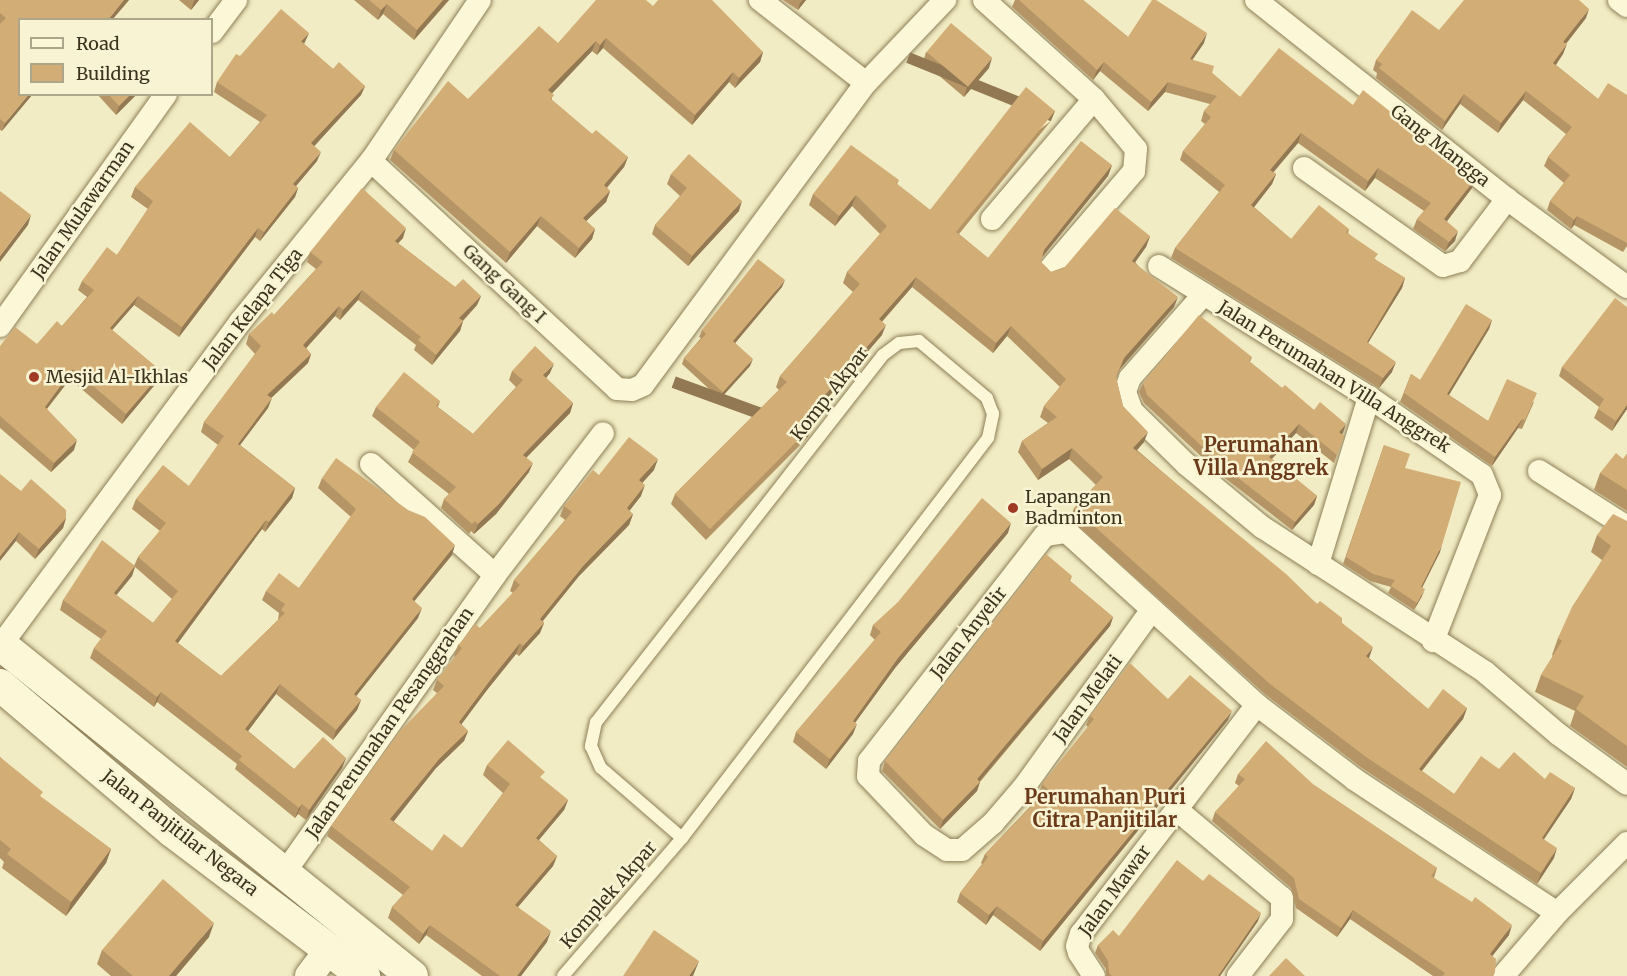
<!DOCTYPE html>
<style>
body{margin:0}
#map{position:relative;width:1627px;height:976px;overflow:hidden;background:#f1ecc3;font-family:Merriweather,serif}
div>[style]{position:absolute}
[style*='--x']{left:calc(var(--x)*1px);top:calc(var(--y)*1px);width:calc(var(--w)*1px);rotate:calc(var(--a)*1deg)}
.roads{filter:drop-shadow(0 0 2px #8d7e58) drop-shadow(0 0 2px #8d7e58)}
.service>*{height:12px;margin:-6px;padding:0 6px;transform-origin:6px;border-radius:6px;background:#fbf7d7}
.minor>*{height:22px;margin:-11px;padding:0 11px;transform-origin:11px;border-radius:11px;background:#fbf7d7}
.tertiary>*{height:28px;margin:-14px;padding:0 14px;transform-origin:14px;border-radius:14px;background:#fbf7d7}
.secondary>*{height:32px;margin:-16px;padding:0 16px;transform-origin:16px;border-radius:16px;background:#fbf7d7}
.wall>*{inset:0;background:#b59565}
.shaded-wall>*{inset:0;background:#937953;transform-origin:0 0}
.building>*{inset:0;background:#d2ad76;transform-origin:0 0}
.dots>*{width:16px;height:16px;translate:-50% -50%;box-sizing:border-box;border:3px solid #f8f4d3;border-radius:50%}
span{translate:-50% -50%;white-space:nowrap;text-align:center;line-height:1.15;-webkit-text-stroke:5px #f8f4d3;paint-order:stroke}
.street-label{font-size:18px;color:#3c321d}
.poi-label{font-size:18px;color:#3c321d}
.left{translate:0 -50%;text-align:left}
.neighbourhood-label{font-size:20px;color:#6b3a1a;font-weight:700}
.legend{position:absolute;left:18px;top:18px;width:195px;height:78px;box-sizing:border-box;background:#f8f4d3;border:2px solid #ada68a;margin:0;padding:8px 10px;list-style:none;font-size:18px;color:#3c321d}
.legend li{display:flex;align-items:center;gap:12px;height:30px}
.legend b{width:30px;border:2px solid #ada68a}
</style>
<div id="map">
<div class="roads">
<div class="service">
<div style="--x:563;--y:976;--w:182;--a:-49.2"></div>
<div style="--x:682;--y:838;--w:504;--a:-52.58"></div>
<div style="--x:988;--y:438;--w:25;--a:-78"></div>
<div style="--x:993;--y:414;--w:17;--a:-111"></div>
<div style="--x:987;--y:398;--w:89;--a:-140"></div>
<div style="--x:919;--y:341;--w:20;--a:174"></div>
<div style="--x:899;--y:343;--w:20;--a:143"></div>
<div style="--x:883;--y:355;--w:466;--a:128"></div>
<div style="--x:596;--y:722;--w:25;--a:102"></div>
<div style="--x:591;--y:746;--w:24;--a:66"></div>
<div style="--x:601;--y:768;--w:107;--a:40.8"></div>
</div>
<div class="minor">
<div style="--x:984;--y:0;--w:148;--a:42"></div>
<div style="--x:1094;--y:99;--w:65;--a:50"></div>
<div style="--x:1136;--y:149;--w:22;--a:95"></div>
<div style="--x:1134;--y:171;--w:129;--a:130.6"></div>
<div style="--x:1256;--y:0;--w:320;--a:38.4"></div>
<div style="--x:1507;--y:199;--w:149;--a:36.3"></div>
<div style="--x:1619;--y:0;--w:10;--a:37"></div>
<div style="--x:212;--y:32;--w:40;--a:-53"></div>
<div style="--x:866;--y:83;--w:115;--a:-46.4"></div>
<div style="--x:371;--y:161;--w:335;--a:42.8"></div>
<div style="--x:617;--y:389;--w:15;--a:4"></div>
<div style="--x:632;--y:390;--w:12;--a:-24"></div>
<div style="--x:643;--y:385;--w:375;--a:-53.6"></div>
<div style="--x:866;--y:83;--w:135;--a:-141.9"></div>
<div style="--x:1304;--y:168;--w:170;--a:35.2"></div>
<div style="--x:1443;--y:266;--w:18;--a:-16"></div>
<div style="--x:1460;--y:261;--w:78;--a:-52.8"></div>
<div style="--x:992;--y:219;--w:157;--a:-49.6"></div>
<div style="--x:1159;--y:266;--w:248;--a:32"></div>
<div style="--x:1369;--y:397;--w:137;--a:34.6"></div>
<div style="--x:1482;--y:475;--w:22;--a:68"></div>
<div style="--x:1490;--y:495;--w:157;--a:111.3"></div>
<div style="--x:1204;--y:294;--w:112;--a:131.4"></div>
<div style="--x:1130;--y:378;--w:15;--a:110"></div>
<div style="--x:1125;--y:392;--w:20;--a:70"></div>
<div style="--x:1132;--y:411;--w:76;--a:44.5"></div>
<div style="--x:1186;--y:464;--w:99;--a:39.7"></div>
<div style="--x:1262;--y:527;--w:266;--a:33"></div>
<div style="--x:1485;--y:672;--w:96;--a:40.3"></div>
<div style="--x:1558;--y:734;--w:85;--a:35.9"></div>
<div style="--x:0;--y:326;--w:285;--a:-54.4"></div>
<div style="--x:371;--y:464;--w:166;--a:41.8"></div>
<div style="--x:1539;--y:471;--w:104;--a:32.5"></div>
<div style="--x:1318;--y:564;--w:175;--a:-73"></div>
<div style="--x:1151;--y:611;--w:217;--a:125.8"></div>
<div style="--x:1024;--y:787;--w:48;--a:130.7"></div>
<div style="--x:993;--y:823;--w:41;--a:138.9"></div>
<div style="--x:962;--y:850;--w:15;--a:180"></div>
<div style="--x:947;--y:850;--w:27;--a:-147"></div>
<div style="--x:924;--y:835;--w:81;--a:-133.5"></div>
<div style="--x:868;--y:776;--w:15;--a:-86"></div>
<div style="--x:869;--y:761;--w:286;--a:-52.1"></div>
<div style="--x:1045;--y:535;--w:22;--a:-8"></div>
<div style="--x:1067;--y:532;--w:257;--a:42.3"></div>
<div style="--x:1257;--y:705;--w:122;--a:37.3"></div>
<div style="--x:1354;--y:779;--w:243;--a:33.4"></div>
<div style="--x:1;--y:645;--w:402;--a:-53.5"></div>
<div style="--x:240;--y:322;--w:208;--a:-50.9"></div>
<div style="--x:371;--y:161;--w:194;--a:-55.9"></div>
<div style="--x:1176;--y:809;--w:138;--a:40"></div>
<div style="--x:1282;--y:898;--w:21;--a:90"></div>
<div style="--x:1282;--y:919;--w:72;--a:127.7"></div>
<div style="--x:285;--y:872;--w:364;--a:-54.7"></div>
<div style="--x:495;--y:575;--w:178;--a:-52.7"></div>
<div style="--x:1094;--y:976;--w:27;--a:-123"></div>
<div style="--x:1079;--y:953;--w:7;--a:-106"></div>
<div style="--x:1077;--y:946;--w:13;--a:-72"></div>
<div style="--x:1081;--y:934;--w:289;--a:-52.5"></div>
<div style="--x:1503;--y:976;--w:83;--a:-49.4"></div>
<div style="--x:1557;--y:913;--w:99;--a:-45"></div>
</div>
<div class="tertiary">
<div style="--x:309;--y:976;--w:35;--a:-53"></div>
</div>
<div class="secondary">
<div style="--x:0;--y:644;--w:529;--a:38.86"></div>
<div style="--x:0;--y:685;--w:226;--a:40.3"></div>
<div style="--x:172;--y:831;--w:241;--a:37.1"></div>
</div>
</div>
<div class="wall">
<div style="clip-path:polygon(0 0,129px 0,112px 20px,20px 94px,2px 131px,0 130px)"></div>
<div style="clip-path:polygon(179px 0,199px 0,191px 10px)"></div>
<div style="clip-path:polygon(354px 0,449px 0,414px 40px,383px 14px,378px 20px)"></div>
<div style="clip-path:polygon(783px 0,806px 0,798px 10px)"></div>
<div style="clip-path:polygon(1015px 0,1083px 0,1128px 37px,1204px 43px,1192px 60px,1212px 73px,1240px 97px,1353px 105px,1430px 143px,1428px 147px,1472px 188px,1447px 221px,1455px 241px,1445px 251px,1413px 229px,1417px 219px,1424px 211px,1375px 178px,1365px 191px,1298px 143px,1273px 172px,1276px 174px,1272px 184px,1254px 207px,1291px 239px,1349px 229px,1348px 233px,1376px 260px,1405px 278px,1402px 288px,1368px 343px,1392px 372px,1379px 388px,1171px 258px,1175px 248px,1219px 192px,1180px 160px,1183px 151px,1205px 124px,1201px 121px,1204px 111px,1210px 104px,1165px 92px,1148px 111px,1100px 71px,1093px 80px,1012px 7px)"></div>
<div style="clip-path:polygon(653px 6px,763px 52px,760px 62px,735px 88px,729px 82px,692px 125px,603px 48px,597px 55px,592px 51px,552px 93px,552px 100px,592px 134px,628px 157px,624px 167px,607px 188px,610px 191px,606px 202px,586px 221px,595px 229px,592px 239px,575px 258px,537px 226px,506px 263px,390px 160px,394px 150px,468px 99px,558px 43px)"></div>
<div style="clip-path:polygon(1586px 18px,1566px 44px,1563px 54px,1556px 65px,1598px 99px,1627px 95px,1627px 246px,1623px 252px,1574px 225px,1571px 229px,1547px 210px,1550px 201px,1564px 183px,1544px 166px,1548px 157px,1566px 134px,1523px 100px,1498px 133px,1460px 104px,1442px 130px,1376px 78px,1377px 73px,1373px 70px,1376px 60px,1439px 30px)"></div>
<div style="clip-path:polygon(305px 42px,304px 44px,333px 69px,365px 86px,361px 95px,314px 146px,317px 161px,296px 186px,298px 188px,295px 197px,260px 241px,255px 237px,179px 337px,134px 305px,112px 330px,162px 372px,158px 381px,122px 424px,70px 379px,47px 409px,74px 450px,51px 472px,0 428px,0 346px,37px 344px,62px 326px,87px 297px,78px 290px,82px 281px,117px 255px,148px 209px,131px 197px,135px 187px,230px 157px,260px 122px,214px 92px,217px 82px,240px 56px)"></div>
<div style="clip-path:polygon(926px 52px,989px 68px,964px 97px,923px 62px)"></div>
<div style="clip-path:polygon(97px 94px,137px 94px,116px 115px)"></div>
<div style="clip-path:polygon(1051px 121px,959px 234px,988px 258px,1112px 165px,1108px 176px,1042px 257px,1041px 262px,1051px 272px,1150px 236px,1146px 247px,1135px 262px,1174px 307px,1120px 369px,1116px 378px,1123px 406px,1144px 442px,1137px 450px,1317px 604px,1342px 623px,1369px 658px,1428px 709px,1467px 708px,1463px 719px,1422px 771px,1454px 794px,1499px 769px,1545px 779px,1575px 788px,1571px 799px,1544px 839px,1554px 858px,1537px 884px,1362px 768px,1266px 695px,1070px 519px,1074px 508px,1096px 485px,1069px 459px,1038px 480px,1018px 452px,1022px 441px,1048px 423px,1040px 417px,1044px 406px,1060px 387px,1007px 336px,993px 353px,912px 287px,882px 322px,882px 335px,807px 421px,808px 437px,706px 540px,671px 504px,675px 494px,779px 390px,776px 387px,780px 376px,853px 292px,843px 283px,847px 272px,880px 234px,852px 206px,835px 226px,809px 205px,813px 194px,899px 180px,897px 184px,930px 210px)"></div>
<div style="clip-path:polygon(671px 174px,739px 211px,688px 266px,652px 234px,655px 225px,680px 196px,667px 184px)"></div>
<div style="clip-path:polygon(evenodd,403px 238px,398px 243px,455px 287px,481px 296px,477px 305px,463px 321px,460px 331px,432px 365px,414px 350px,416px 345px,358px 300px,340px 320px,335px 316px,306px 348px,311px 354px,308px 363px,271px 398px,268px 408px,240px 445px,295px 488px,292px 498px,265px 532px,262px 529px,178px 643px,221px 676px,278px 620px,279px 613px,262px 600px,266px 591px,299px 588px,351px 517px,318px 488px,322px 478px,452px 555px,414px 601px,418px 618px,356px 696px,361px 700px,357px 710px,333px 740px,276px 694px,248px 731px,294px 769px,346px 758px,342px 768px,306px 820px,298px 814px,295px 818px,235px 769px,237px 764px,157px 702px,154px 707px,90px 658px,94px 648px,101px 639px,60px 610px,63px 600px,134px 566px,138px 557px,160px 531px,132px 509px,136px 499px,189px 486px,218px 445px,201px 432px,204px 422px,255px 354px,246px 344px,249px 334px,274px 315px,316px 269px,307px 262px,310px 252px,403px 238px,135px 567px,172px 599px,153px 623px,116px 595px,132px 576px,135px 567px)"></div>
<div style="clip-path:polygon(782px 287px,735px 343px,750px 366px,720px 399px,682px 364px,684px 358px,701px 338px,699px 337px,702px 330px)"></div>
<div style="clip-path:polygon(1627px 307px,1627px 409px,1612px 431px,1594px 418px,1599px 407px,1559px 376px,1562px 367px)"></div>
<div style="clip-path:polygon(1492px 320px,1489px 329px,1449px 395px,1488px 421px,1534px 402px,1522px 429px,1518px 428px,1492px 466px,1400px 402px,1411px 374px,1420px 380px)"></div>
<div style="clip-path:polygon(1252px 357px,1250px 362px,1282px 388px,1314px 410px,1343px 433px,1342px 434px,1344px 436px,1334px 463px,1296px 433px,1272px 459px,1317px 496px,1314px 505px,1292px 530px,1221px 475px,1144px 403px,1139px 392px,1143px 383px)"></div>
<div style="clip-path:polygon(512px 371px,550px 373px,546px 378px,573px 403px,570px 413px,526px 458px,529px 472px,496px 514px,474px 534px,471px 531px,469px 534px,441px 508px,444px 499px,449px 494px,408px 462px,414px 450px,372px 416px,376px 407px,440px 401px,438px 407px,473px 434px,516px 387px,509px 380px)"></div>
<div style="clip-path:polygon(1384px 445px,1405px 468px,1440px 552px,1422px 587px,1422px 596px,1414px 610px,1388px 593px,1391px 587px,1370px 581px,1343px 564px)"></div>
<div style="clip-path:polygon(1627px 454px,1627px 511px,1594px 490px,1600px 473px,1623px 459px)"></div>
<div style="clip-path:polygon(654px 470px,642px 483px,641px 496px,629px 511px,633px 514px,629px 525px,579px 576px,543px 621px,544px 623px,540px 633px,519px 656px,516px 654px,487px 690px,461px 724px,468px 731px,464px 741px,436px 768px,393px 821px,432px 851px,462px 848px,503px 793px,483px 775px,487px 765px,542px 779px,568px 800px,564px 810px,539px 840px,557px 856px,553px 866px,518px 907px,547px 942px,521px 976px,482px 976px,426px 935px,419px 944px,388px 918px,392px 907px,403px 895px,327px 836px,331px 826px,437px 693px,433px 690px,437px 680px,455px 657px,454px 656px,458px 645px,480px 628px,513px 593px,510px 591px,514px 580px,565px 520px,560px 516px,564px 506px,599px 475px)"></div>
<div style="clip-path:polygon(21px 491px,66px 518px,63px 528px,35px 559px,16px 541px)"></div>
<div style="clip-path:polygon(1627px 521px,1627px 767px,1570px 726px,1575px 711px,1535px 692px,1541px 675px,1553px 656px,1552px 655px,1558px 638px,1602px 560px,1591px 552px,1597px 535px)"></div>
<div style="clip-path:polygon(1008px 533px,895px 668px,855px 723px,853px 734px,826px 769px,793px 742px,796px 732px,875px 640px,870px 635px,873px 625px)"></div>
<div style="clip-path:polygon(1072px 576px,1070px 581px,1113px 617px,1110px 626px,980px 782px,977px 791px,940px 829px,882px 771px,885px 761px)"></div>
<div style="clip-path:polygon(1168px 699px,1228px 720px,1040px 951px,993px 915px,986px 925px,957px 902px,960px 893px,982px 864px,981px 863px,985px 854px,1041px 795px,1039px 793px,1042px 784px,1088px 727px,1086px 725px,1090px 716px)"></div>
<div style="clip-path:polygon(0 757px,41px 797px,111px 849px,106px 863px,66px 916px,2px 868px,4px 862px,0 858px)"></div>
<div style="clip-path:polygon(1238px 774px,1314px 785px,1437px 868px,1434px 878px,1509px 935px,1492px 956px,1495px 972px,1493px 976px,1433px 976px,1350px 919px,1337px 937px,1296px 908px,1291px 888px,1212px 821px,1215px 812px,1239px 786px,1235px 783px)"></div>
<div style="clip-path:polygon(1203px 881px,1258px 921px,1220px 976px,1106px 976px,1106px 969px,1095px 953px,1098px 945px,1119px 936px)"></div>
<div style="clip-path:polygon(209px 937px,176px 976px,111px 976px,97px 964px,102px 950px)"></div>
</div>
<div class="shaded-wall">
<div style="clip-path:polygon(124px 0,129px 0,112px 20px,108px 20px)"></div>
<div style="clip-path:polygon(195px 0,199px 0,191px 10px,194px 1px)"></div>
<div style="clip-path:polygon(443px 0,449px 0,414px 40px,417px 30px)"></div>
<div style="clip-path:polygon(803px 0,806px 0,798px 10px,800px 3px)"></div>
<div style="clip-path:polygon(387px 4px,383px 14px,378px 20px,381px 10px)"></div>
<div style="clip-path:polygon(1589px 9px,1586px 18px,1560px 51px,1563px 42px)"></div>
<div style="clip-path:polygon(309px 33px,305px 42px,298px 51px,301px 41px)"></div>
<div style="clip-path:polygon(1207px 33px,1204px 43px,1186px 69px,1190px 59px)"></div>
<div style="clip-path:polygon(606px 38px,603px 48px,597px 55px,600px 45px)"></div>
<div style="clip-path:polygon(596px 41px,592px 51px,545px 101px,548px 90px)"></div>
<div style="clip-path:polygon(1567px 44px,1563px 54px,1550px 73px,1553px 63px)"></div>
<div style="clip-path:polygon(763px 52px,760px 62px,735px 88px,739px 78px)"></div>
<div style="clip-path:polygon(992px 58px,989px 68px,964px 97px,967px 87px)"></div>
<div style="clip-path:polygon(1104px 62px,1100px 71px,1093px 80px,1097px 70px)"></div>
<div style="clip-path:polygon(733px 72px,729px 82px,692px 125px,695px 115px)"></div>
<div style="clip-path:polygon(1168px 82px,1165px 92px,1148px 111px,1151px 102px)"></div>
<div style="clip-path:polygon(365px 86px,361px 95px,308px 153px,311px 143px)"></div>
<div style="clip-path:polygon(1526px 91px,1523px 100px,1498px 133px,1501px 123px)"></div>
<div style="clip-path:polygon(29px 94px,33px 94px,2px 131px,5px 123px)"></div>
<div style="clip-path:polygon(131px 94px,137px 94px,116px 115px,119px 106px)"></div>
<div style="clip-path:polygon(1464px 94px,1460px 104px,1442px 130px,1445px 121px)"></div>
<div style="left:1055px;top:111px;width:11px;height:156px;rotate:112deg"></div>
<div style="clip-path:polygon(1301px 133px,1298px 143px,1267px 180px,1270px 170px)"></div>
<div style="clip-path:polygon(321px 152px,317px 161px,290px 193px,293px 184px)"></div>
<div style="clip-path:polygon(628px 157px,624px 167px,600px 195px,604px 185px)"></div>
<div style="clip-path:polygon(1112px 165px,1108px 176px,1040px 260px,1044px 250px)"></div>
<div style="clip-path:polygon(1378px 168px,1375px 178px,1365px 191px,1368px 181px)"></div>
<div style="clip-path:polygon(1276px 174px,1272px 184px,1248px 215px,1251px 205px)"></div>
<div style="clip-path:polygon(1475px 179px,1472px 188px,1441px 229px,1444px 219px)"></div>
<div style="clip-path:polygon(298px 188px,295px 197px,260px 241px,264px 232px)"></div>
<div style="clip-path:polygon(610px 191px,606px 202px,579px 228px,583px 218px)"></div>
<div style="clip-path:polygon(856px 195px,852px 206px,835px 226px,839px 216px)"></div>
<div style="clip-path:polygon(742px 201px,739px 211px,688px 266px,692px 256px)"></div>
<div style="clip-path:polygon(31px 215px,28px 225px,0 262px,0 256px)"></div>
<div style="clip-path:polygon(541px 216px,537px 226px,506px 263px,510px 252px)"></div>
<div style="clip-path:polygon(1577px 216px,1574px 225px,1571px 229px,1574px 220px)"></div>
<div style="clip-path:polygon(258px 228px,255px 237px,179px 337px,182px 327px)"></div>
<div style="clip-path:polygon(406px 228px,403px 238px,391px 251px,395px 241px)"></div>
<div style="clip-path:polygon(595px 229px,592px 239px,575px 258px,579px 248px)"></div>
<div style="clip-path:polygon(1458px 231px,1455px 241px,1445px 251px,1449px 242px)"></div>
<div style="clip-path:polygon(1150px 236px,1146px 247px,1129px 271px,1132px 261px)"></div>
<div style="clip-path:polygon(916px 277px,912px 287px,875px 329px,879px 319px)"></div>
<div style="clip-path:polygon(1405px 278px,1402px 288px,1363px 351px,1367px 342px)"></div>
<div style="clip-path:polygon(785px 280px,782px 287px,731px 348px,733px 341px)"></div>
<div style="clip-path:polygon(362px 290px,358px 300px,340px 320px,343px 310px)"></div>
<div style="clip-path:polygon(138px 296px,134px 305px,106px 337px,110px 328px)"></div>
<div style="clip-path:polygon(481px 296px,477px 305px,456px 328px,459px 318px)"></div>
<div style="clip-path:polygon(1178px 297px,1174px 307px,1120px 369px,1112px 387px,1124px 358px)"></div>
<div style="clip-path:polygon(339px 306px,335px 316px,300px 355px,303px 345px)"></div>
<div style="clip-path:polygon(1492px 320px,1489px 329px,1444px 403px,1447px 394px)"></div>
<div style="clip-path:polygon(463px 321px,460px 331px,432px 365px,436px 355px)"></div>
<div style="clip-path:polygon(886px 325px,882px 335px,801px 429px,804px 419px)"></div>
<div style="clip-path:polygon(1011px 326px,1007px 336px,993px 353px,996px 343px)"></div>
<div style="clip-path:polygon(311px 354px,308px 363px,264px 405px,267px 395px)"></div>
<div style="clip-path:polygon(753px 359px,750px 366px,720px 399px,723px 392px)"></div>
<div style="clip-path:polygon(1396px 362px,1392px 372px,1379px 388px,1383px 378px)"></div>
<div style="clip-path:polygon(554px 364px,550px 373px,540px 385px,543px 375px)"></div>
<div style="clip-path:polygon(73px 369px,70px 379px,41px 416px,45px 407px)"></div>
<div style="clip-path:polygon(162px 372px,158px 381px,122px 424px,126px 414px)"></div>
<div style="clip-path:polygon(272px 398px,268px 408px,234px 453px,238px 444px)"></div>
<div style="clip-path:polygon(573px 403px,570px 413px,520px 464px,523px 455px)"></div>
<div style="clip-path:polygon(1627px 405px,1627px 409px,1612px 431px,1616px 421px)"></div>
<div style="clip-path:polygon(1522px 419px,1518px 428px,1492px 466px,1495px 457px)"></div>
<div style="clip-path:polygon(1299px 424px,1296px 433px,1266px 465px,1269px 457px)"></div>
<div style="clip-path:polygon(1346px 424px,1343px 433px,1336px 441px,1339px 432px)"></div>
<div style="left:812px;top:426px;width:12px;height:145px;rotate:110deg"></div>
<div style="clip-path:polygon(1148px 432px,1144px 442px,1130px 458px,1133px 448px)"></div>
<div style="clip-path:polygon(77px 440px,74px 450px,51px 472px,54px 463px)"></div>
<div style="clip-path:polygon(1072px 448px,1069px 459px,1038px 480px,1042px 469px)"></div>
<div style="clip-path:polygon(658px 459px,654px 470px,635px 491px,639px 480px)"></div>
<div style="clip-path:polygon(533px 463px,529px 472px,496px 514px,474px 534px,478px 524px)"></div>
<div style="clip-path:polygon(645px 485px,641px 496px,623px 519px,627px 508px)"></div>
<div style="clip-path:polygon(295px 488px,292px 498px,265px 532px,269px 522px)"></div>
<div style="clip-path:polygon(1317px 496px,1314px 505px,1292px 530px,1295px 522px)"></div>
<div style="clip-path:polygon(633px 514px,629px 525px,579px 576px,536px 629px,540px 619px,583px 566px)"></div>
<div style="clip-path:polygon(66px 518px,63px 528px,35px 559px,39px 549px)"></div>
<div style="clip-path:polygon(266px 520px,262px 529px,172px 651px,175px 641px)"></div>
<div style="clip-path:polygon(1011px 523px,1008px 533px,895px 668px,849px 731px,853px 721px,898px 658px)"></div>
<div style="clip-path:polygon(19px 532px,16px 541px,0 561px,0 556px)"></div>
<div style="clip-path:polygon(455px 545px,452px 555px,408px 609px,412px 599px)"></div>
<div style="clip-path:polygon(1442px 545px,1440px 552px,1419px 594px,1421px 587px)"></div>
<div style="clip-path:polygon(135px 566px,132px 576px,110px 603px,114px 593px)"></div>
<div style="clip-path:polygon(1425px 589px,1422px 596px,1414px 610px,1417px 603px)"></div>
<div style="clip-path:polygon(422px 608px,418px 618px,350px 704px,354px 694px)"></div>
<div style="clip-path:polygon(1113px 617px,1110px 626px,978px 783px,980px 782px,977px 791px,940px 829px,943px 820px)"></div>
<div style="clip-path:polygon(544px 623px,540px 633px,519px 656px,523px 646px)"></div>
<div style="clip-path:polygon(520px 643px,516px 654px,487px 690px,455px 733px,459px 722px,491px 679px)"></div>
<div style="clip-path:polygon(1373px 647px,1369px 658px,1362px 666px,1366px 656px)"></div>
<div style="clip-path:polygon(280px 684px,276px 694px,242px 739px,245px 729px)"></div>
<div style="clip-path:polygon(161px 692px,157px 702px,154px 707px,157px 697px)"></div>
<div style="clip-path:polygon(361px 700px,357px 710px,333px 740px,336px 730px)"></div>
<div style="clip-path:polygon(1467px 708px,1463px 719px,1415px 779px,1419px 769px)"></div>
<div style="clip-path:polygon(1232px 711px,1228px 720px,1040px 951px,1043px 941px)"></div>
<div style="clip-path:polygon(857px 724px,853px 734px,826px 769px,830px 759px)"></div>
<div style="clip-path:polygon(468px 731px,464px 741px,436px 768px,387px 830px,390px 819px,440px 758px)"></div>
<div style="clip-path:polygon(346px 758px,342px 768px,306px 820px,309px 810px)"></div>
<div style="clip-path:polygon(1575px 788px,1571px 799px,1538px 848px,1542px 838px)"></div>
<div style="clip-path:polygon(568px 800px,564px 810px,532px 848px,536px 838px)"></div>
<div style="clip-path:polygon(302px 804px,298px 814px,295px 818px,299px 808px)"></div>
<div style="clip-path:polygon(1557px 848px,1554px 858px,1537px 884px,1541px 873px)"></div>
<div style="clip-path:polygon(111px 849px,106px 863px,66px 916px,71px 902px)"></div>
<div style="clip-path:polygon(557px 856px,553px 866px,511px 915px,515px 905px)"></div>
<div style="clip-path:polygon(997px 906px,993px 915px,986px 925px,989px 915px)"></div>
<div style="clip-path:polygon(1353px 910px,1350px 919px,1337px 937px,1341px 928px)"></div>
<div style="clip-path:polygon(1261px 913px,1258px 921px,1220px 976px,1218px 976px)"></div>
<div style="clip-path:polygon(214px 923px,209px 937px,176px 976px,169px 976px)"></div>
<div style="clip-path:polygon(430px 925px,426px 935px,419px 944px,423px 934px)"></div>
<div style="clip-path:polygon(1512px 925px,1509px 935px,1486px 964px,1490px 954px)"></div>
<div style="clip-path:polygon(551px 931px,547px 942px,521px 976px,517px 976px)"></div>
<div style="clip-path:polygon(699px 961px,693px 976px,689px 976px)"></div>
</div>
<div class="building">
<div style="clip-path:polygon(0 0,124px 0,108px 20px,20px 20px,20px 94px,29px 94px,5px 123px,0 119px,0 24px,6px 18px,0 13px)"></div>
<div style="clip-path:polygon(369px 0,443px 0,417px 30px,387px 4px,381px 10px)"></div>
<div style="clip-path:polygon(596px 0,646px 0,653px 6px,658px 0,712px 0,763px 52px,739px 78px,733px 72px,695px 115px,606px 38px,600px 45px,596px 41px,548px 90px,554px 95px,551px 99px,592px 134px,596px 130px,628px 157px,604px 185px,610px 191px,583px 218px,595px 229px,579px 248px,541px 216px,510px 252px,394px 150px,448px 81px,468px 99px,539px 26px,558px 43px)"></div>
<div style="clip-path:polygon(1019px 0,1083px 0,1128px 37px,1152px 0,1156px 0,1207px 33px,1190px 59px,1214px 66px,1212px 73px,1240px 97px,1279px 48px,1353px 105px,1363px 90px,1430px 143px,1427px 147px,1475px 179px,1444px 219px,1458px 231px,1449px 242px,1417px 219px,1431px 203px,1378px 168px,1368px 181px,1301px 133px,1270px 170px,1276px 174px,1251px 205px,1291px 239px,1319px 205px,1349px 229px,1346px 232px,1378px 254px,1374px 259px,1405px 278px,1367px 342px,1396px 362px,1383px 378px,1175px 248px,1225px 185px,1183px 151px,1211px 117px,1204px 111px,1217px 96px,1168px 82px,1151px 102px,1104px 62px,1097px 70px)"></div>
<div style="clip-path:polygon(1464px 0,1579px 0,1589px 9px,1563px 42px,1567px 44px,1553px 63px,1598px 99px,1608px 83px,1627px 95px,1627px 243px,1577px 216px,1574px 220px,1550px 201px,1570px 175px,1548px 157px,1572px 127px,1526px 91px,1501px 123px,1464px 94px,1445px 121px,1379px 68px,1382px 64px,1376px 60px,1412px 10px,1439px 30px)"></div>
<div style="clip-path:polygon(281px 9px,309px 33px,301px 41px,333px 69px,339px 62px,365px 86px,311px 143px,321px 152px,293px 184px,298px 188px,264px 232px,258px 228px,182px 327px,138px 296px,110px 328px,162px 372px,126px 414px,73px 369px,45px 407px,77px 440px,54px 463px,0 416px,0 346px,15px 327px,37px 344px,57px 321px,62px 326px,94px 290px,82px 281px,107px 247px,117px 255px,153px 201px,135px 187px,190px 122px,230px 157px,267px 115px,217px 82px,236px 54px,240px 56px)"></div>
<div style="left:951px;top:23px;width:54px;height:38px;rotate:40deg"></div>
<div style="clip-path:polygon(1026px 87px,1055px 111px,956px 232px,988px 258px,1081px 141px,1112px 165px,1044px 250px,1041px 262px,1051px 272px,1064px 268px,1115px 208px,1150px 236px,1132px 261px,1178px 297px,1124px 358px,1116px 377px,1123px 406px,1148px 432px,1133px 448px,1286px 574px,1317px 604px,1320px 601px,1342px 618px,1342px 623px,1373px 647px,1366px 656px,1428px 709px,1443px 689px,1467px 708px,1419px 769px,1454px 794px,1481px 756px,1499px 769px,1514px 752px,1545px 779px,1550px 772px,1575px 788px,1542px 838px,1557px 848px,1541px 873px,1366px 757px,1270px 684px,1074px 508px,1103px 477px,1072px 448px,1042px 469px,1022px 441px,1057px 417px,1044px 406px,1066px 379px,1011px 326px,996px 343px,916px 277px,879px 319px,886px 325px,804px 419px,812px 426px,710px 529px,675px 494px,787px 382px,780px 376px,860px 284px,847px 272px,887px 226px,856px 195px,839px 216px,813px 194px,851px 145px,899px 180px,896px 183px,930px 210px)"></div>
<div style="clip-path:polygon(108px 94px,131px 94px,119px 106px)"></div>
<div style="clip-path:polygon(689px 154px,742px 201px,692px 256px,655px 225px,687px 188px,671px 174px)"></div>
<div style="clip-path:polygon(362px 188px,406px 228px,395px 241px,455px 287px,463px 279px,481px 296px,459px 318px,463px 321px,436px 355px,418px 340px,421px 337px,362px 290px,343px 310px,339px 306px,303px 345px,311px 354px,267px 395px,272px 398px,238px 444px,295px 488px,269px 522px,266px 520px,175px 641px,221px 676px,285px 613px,281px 610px,285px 604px,266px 591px,279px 573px,299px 588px,356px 509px,322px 478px,336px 458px,408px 510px,425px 517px,455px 545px,412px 599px,422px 608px,354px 694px,361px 700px,336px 730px,280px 684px,245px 729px,294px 769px,323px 737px,346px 758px,309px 810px,302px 804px,299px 808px,239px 760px,242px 756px,161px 692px,157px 697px,94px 648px,107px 631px,63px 600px,102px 540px,135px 566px,114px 593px,153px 623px,178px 591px,138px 557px,166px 523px,136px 499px,163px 465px,189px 486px,224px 436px,204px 422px,261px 346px,249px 334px,272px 312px,274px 315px,323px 262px,310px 252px)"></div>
<div style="clip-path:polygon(0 191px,31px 215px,0 256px)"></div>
<div style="clip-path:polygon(758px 259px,785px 280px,733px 341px,753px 359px,723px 392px,684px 358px,706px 334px,702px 330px)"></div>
<div style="clip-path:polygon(1615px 298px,1627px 307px,1627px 405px,1616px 421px,1598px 409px,1604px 399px,1562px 367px)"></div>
<div style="clip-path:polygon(1466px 304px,1492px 320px,1447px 394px,1488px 421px,1507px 379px,1537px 393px,1525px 420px,1522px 419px,1495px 457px,1404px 393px,1411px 374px,1420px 380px)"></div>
<div style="clip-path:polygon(1199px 315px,1252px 357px,1249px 361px,1282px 388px,1285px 385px,1314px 410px,1320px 402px,1346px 424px,1339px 432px,1344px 436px,1337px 455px,1299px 424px,1269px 457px,1317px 496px,1295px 522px,1224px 467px,1147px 395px,1143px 383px)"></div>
<div style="clip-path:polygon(535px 346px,554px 364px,543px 375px,573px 403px,523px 455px,533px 463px,499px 504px,478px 524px,475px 521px,472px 524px,444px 499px,456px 487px,412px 452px,420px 442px,376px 407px,404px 372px,440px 401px,436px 406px,473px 434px,523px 380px,512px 371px)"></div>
<div style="clip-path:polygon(629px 437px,658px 459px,639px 480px,645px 485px,627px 508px,633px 514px,583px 566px,540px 619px,544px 623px,523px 646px,520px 643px,491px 679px,459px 722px,468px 731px,440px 758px,390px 819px,432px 851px,444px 834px,462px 848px,510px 784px,487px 765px,508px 740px,545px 772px,540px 777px,568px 800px,536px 838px,557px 856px,515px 905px,551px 931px,517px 976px,500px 976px,430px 925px,423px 934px,392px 907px,410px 887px,331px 826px,400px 731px,444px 686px,437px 680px,462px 648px,458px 645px,461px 642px,475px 624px,480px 628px,520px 585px,514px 580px,572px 512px,564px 506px,593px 470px,599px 475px)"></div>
<div style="clip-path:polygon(1384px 445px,1410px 454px,1405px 468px,1461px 482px,1442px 545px,1421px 587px,1425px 589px,1417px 603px,1391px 586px,1395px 580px,1373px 574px,1346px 557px)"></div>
<div style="clip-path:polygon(1616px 453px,1623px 459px,1627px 454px,1627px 490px,1600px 473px)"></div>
<div style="clip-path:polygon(0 474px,21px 491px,31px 479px,66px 510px,66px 518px,39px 549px,19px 532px,0 556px)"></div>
<div style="clip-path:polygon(982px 498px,1011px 523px,898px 658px,853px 721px,857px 724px,830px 759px,796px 732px,881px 632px,873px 625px,898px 602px)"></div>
<div style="clip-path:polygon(1613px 514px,1627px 521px,1627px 746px,1576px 709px,1584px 696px,1541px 675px,1562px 641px,1558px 638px,1572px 607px,1611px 546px,1597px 535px)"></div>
<div style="clip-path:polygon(1046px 554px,1072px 576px,1069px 580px,1113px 617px,977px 779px,980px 782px,943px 820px,885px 761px)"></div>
<div style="clip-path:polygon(1130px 663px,1168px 699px,1190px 675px,1232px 711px,1043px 941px,997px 906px,989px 915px,960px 893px,988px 857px,985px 854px,1048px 789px,1042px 784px,1094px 719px,1090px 716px)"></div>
<div style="clip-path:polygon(1266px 741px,1314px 785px,1437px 868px,1431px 876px,1472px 902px,1475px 897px,1512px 925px,1490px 954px,1496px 959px,1495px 972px,1492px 976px,1443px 976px,1445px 973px,1353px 910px,1341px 928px,1299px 899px,1294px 878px,1215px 812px,1245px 779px,1238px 774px)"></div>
<div style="clip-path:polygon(0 757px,43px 792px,40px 796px,111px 849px,71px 902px,7px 854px,11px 849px,0 840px)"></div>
<div style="clip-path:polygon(1177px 860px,1203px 881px,1209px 874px,1261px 913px,1218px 976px,1112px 976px,1109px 973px,1108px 961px,1098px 945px,1113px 930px,1119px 936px)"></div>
<div style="clip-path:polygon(163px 879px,214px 923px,169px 976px,133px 976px,102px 950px)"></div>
<div style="clip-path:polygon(654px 930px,699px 961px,689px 976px,623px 976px)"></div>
<div style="clip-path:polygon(1286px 958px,1305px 976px,1269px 976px)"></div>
</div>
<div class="dots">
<div style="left:34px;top:377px;background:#a03a24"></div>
<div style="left:1013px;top:508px;background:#a03a24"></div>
</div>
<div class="street-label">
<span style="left:1440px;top:146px;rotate:38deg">Gang Mangga</span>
<span style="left:83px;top:210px;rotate:-55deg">Jalan Mulawarman</span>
<span style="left:504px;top:284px;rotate:43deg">Gang Gang I</span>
<span style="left:253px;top:309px;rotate:-52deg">Jalan Kelapa Tiga</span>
<span style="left:1334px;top:377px;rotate:32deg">Jalan Perumahan Villa Anggrek</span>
<span style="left:830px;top:394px;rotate:-52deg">Komp. Akpar</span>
<span style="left:969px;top:633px;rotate:-52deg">Jalan Anyelir</span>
<span style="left:1088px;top:699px;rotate:-54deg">Jalan Melati</span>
<span style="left:390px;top:723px;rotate:-55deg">Jalan Perumahan Pesanggrahan</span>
<span style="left:180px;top:833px;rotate:38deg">Jalan Panjitilar Negara</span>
<span style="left:1115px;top:891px;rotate:-54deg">Jalan Mawar</span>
<span style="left:609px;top:895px;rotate:-49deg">Komplek Akpar</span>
</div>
<div class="poi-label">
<span class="left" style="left:46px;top:377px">Mesjid Al-Ikhlas</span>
<span class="left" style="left:1025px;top:508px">Lapangan<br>Badminton</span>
</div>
<div class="neighbourhood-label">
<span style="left:1261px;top:456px">Perumahan<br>Villa Anggrek</span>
<span style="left:1105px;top:808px">Perumahan Puri<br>Citra Panjitilar</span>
</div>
<ul class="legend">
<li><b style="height:8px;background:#fbf7d7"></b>Road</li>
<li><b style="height:16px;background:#d2ad76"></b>Building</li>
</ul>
</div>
